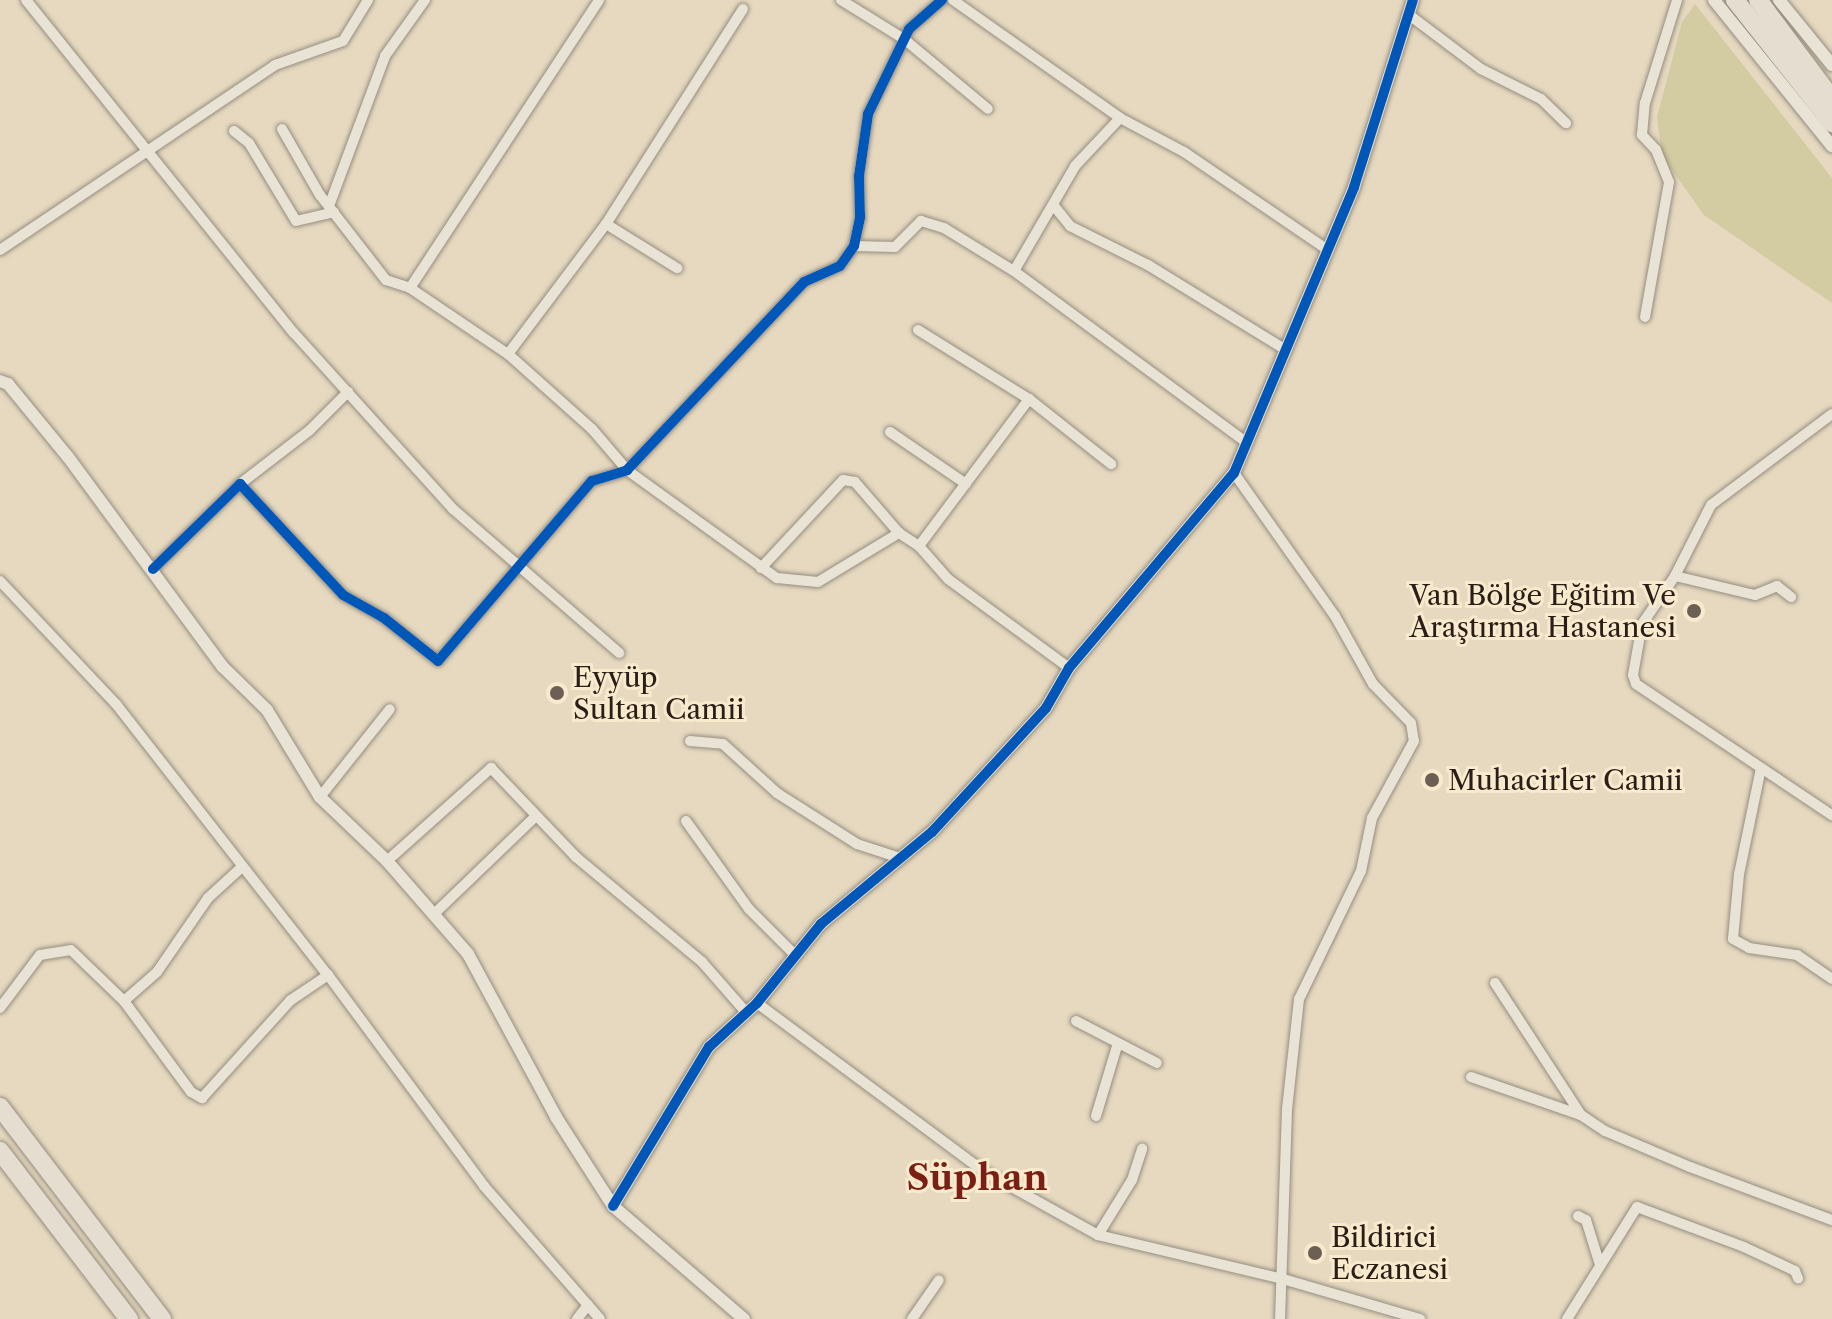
<!DOCTYPE html>
<meta charset="utf-8">
<style>
body{margin:0}
#map{position:relative;width:1832px;height:1319px;overflow:hidden;background:#e6d9c0;font-family:"Libre Caslon Text",serif}
div>[style]{position:absolute}
[style*='--x']{left:calc(var(--x)*1px);top:calc(var(--y)*1px);width:calc(var(--w)*1px);rotate:calc(var(--a)*1deg)}
.green>*{inset:0;background:#d3cba1}
.roads{filter:drop-shadow(0 0 2px #968d7f) drop-shadow(0 0 2px #968d7f)}
.minor>*{height:10px;margin:-5px;padding:0 5px;transform-origin:5px;border-radius:5px;background:#e9e3d6}
.tertiary>*{height:12px;margin:-6px;padding:0 6px;transform-origin:6px;border-radius:6px;background:#e9e3d6}
.trunk>*{height:18px;margin:-9px;padding:0 9px;transform-origin:9px;border-radius:9px;background:#e5ded0}
.cycleway>*{height:10px;margin:-5px;padding:0 5px;transform-origin:5px;border-radius:5px;background:#0057b8}
.dots>*{width:22px;height:22px;translate:-50% -50%;box-sizing:border-box;border:4px solid #f8eacc;border-radius:50%}
span{translate:-50% -50%;white-space:nowrap;text-align:center;line-height:1.15;-webkit-text-stroke:6px #f8eacc;paint-order:stroke}
.poi-label{font-size:28px;color:#2b1e19}
.right{translate:-100% -50%;text-align:right}
.left{translate:0 -50%;text-align:left}
.district-label{font-size:36px;color:#7a1f14;font-weight:700}
</style>
<div id="map">
<div class="green">
<div style="clip-path:polygon(1695px 4px,1832px 178px,1832px 303px,1704px 215px,1662px 156px,1657px 117px,1682px 22px)"></div>
</div>
<div class="roads">
<div class="minor">
<div style="--x:26;--y:0;--w:427;--a:51.2"></div>
<div style="--x:294;--y:333;--w:237;--a:47.9"></div>
<div style="--x:453;--y:509;--w:220;--a:40.9"></div>
<div style="--x:841;--y:0;--w:74;--a:31.8"></div>
<div style="--x:904;--y:39;--w:109;--a:39.8"></div>
<div style="--x:953;--y:0;--w:204;--a:35.2"></div>
<div style="--x:1120;--y:118;--w:72;--a:28"></div>
<div style="--x:1184;--y:152;--w:172;--a:34.3"></div>
<div style="--x:1408;--y:14;--w:91;--a:37"></div>
<div style="--x:1481;--y:69;--w:67;--a:26.6"></div>
<div style="--x:1541;--y:99;--w:35;--a:44"></div>
<div style="--x:282;--y:129;--w:76;--a:60.1"></div>
<div style="--x:320;--y:195;--w:108;--a:52.2"></div>
<div style="--x:386;--y:280;--w:25;--a:18"></div>
<div style="--x:410;--y:288;--w:118;--a:34"></div>
<div style="--x:508;--y:354;--w:113;--a:41.8"></div>
<div style="--x:592;--y:429;--w:54;--a:49.5"></div>
<div style="--x:627;--y:470;--w:185;--a:35.8"></div>
<div style="--x:777;--y:578;--w:41;--a:5.6"></div>
<div style="--x:818;--y:582;--w:95;--a:-31.2"></div>
<div style="--x:899;--y:533;--w:24;--a:33"></div>
<div style="--x:919;--y:546;--w:184;--a:-53.2"></div>
<div style="--x:234;--y:131;--w:19;--a:39"></div>
<div style="--x:249;--y:143;--w:91;--a:58.9"></div>
<div style="--x:296;--y:221;--w:39;--a:-13"></div>
<div style="--x:329;--y:206;--w:160;--a:-69.5"></div>
<div style="--x:385;--y:56;--w:69;--a:-54.5"></div>
<div style="--x:1054;--y:206;--w:26;--a:51"></div>
<div style="--x:1070;--y:226;--w:87;--a:26.6"></div>
<div style="--x:1148;--y:265;--w:158;--a:31.6"></div>
<div style="--x:606;--y:224;--w:84;--a:31.8"></div>
<div style="--x:854;--y:246;--w:41;--a:1.4"></div>
<div style="--x:895;--y:247;--w:37;--a:-45"></div>
<div style="--x:921;--y:221;--w:24;--a:17"></div>
<div style="--x:944;--y:228;--w:82;--a:31.6"></div>
<div style="--x:1014;--y:271;--w:288;--a:36.4"></div>
<div style="--x:0;--y:250;--w:331;--a:-33.9"></div>
<div style="--x:275;--y:65;--w:72;--a:-19.4"></div>
<div style="--x:343;--y:41;--w:48;--a:-58.6"></div>
<div style="--x:1014;--y:271;--w:121;--a:-59.8"></div>
<div style="--x:1075;--y:166;--w:66;--a:-46.8"></div>
<div style="--x:410;--y:288;--w:344;--a:-56.7"></div>
<div style="--x:1645;--y:317;--w:137;--a:-79.9"></div>
<div style="--x:1669;--y:182;--w:35;--a:-112"></div>
<div style="--x:1656;--y:150;--w:21;--a:-133"></div>
<div style="--x:1642;--y:135;--w:32;--a:-85"></div>
<div style="--x:1645;--y:103;--w:108;--a:-72.7"></div>
<div style="--x:918;--y:330;--w:131;--a:31.9"></div>
<div style="--x:1029;--y:399;--w:105;--a:38.4"></div>
<div style="--x:508;--y:354;--w:163;--a:-53"></div>
<div style="--x:606;--y:224;--w:255;--a:-57.5"></div>
<div style="--x:1832;--y:414;--w:151;--a:143.1"></div>
<div style="--x:1711;--y:505;--w:80;--a:116.9"></div>
<div style="--x:1675;--y:576;--w:58;--a:124.5"></div>
<div style="--x:1642;--y:624;--w:52;--a:100"></div>
<div style="--x:1633;--y:675;--w:9;--a:72"></div>
<div style="--x:1636;--y:684;--w:236;--a:33.8"></div>
<div style="--x:890;--y:432;--w:92;--a:34.4"></div>
<div style="--x:1234;--y:473;--w:175;--a:54.8"></div>
<div style="--x:1335;--y:616;--w:78;--a:60.8"></div>
<div style="--x:1373;--y:684;--w:54;--a:45.7"></div>
<div style="--x:1411;--y:723;--w:18;--a:81"></div>
<div style="--x:1414;--y:741;--w:88;--a:118.6"></div>
<div style="--x:1372;--y:818;--w:54;--a:101.7"></div>
<div style="--x:1361;--y:871;--w:142;--a:115.8"></div>
<div style="--x:1299;--y:999;--w:111;--a:96.2"></div>
<div style="--x:1287;--y:1109;--w:210;--a:91.9"></div>
<div style="--x:240;--y:484;--w:88;--a:-37.6"></div>
<div style="--x:310;--y:430;--w:54;--a:-45"></div>
<div style="--x:919;--y:546;--w:44;--a:48.7"></div>
<div style="--x:948;--y:579;--w:150;--a:36.3"></div>
<div style="--x:761;--y:568;--w:120;--a:-47"></div>
<div style="--x:843;--y:480;--w:12;--a:9"></div>
<div style="--x:855;--y:482;--w:67;--a:49.2"></div>
<div style="--x:153;--y:569;--w:122;--a:-44.3"></div>
<div style="--x:240;--y:484;--w:151;--a:47.1"></div>
<div style="--x:343;--y:595;--w:47;--a:29.3"></div>
<div style="--x:384;--y:618;--w:69;--a:38.5"></div>
<div style="--x:438;--y:661;--w:237;--a:-49.5"></div>
<div style="--x:592;--y:481;--w:37;--a:-17"></div>
<div style="--x:627;--y:470;--w:258;--a:-46.7"></div>
<div style="--x:804;--y:282;--w:39;--a:-24"></div>
<div style="--x:840;--y:266;--w:24;--a:-55"></div>
<div style="--x:854;--y:246;--w:30;--a:-78"></div>
<div style="--x:860;--y:217;--w:41;--a:-91.4"></div>
<div style="--x:859;--y:176;--w:63;--a:-81.7"></div>
<div style="--x:868;--y:114;--w:94;--a:-64.2"></div>
<div style="--x:909;--y:29;--w:44;--a:-41.3"></div>
<div style="--x:1675;--y:576;--w:82;--a:13.4"></div>
<div style="--x:1755;--y:595;--w:24;--a:-22"></div>
<div style="--x:1777;--y:586;--w:18;--a:38"></div>
<div style="--x:0;--y:581;--w:169;--a:46.7"></div>
<div style="--x:116;--y:704;--w:344;--a:52"></div>
<div style="--x:328;--y:975;--w:262;--a:53.5"></div>
<div style="--x:484;--y:1186;--w:176;--a:48.9"></div>
<div style="--x:690;--y:741;--w:33;--a:5"></div>
<div style="--x:723;--y:744;--w:73;--a:42.2"></div>
<div style="--x:777;--y:793;--w:95;--a:32.5"></div>
<div style="--x:857;--y:844;--w:42;--a:18"></div>
<div style="--x:1761;--y:768;--w:108;--a:101.7"></div>
<div style="--x:1739;--y:874;--w:65;--a:95.3"></div>
<div style="--x:1733;--y:939;--w:18;--a:29"></div>
<div style="--x:1749;--y:948;--w:49;--a:8.3"></div>
<div style="--x:1797;--y:955;--w:42;--a:34.4"></div>
<div style="--x:320;--y:797;--w:112;--a:-51.5"></div>
<div style="--x:686;--y:821;--w:108;--a:54.4"></div>
<div style="--x:749;--y:909;--w:65;--a:45"></div>
<div style="--x:387;--y:861;--w:140;--a:-41.8"></div>
<div style="--x:491;--y:768;--w:123;--a:46.3"></div>
<div style="--x:576;--y:857;--w:164;--a:39.8"></div>
<div style="--x:702;--y:962;--w:64;--a:48.8"></div>
<div style="--x:433;--y:915;--w:143;--a:-43.9"></div>
<div style="--x:1495;--y:983;--w:158;--a:56.9"></div>
<div style="--x:1581;--y:1115;--w:29;--a:34"></div>
<div style="--x:1605;--y:1131;--w:92;--a:23"></div>
<div style="--x:1690;--y:1167;--w:152;--a:20.5"></div>
<div style="--x:124;--y:1001;--w:44;--a:-41.3"></div>
<div style="--x:157;--y:972;--w:90;--a:-55.4"></div>
<div style="--x:208;--y:898;--w:47;--a:-42.4"></div>
<div style="--x:757;--y:1003;--w:282;--a:36.6"></div>
<div style="--x:983;--y:1171;--w:132;--a:29.1"></div>
<div style="--x:1098;--y:1235;--w:190;--a:13.4"></div>
<div style="--x:1283;--y:1279;--w:143;--a:16.3"></div>
<div style="--x:0;--y:1008;--w:66;--a:-53"></div>
<div style="--x:40;--y:955;--w:31;--a:-9"></div>
<div style="--x:71;--y:950;--w:74;--a:43.9"></div>
<div style="--x:124;--y:1001;--w:113;--a:53.6"></div>
<div style="--x:191;--y:1092;--w:13;--a:29"></div>
<div style="--x:202;--y:1098;--w:132;--a:-47.8"></div>
<div style="--x:291;--y:1000;--w:45;--a:-34"></div>
<div style="--x:1076;--y:1021;--w:91;--a:27.4"></div>
<div style="--x:1471;--y:1077;--w:116;--a:19.1"></div>
<div style="--x:1096;--y:1116;--w:73;--a:-73.3"></div>
<div style="--x:1578;--y:1216;--w:9;--a:27"></div>
<div style="--x:1586;--y:1220;--w:47;--a:72.7"></div>
<div style="--x:1098;--y:1235;--w:65;--a:-58.3"></div>
<div style="--x:1132;--y:1180;--w:33;--a:-72"></div>
<div style="--x:577;--y:1319;--w:18;--a:-52"></div>
<div style="--x:912;--y:1319;--w:47;--a:-55.3"></div>
<div style="--x:1567;--y:1319;--w:132;--a:-58"></div>
<div style="--x:1637;--y:1207;--w:114;--a:20.5"></div>
<div style="--x:1744;--y:1247;--w:56;--a:25.2"></div>
<div style="--x:1795;--y:1271;--w:8;--a:67"></div>
</div>
<div class="tertiary">
<div style="--x:1714;--y:0;--w:188;--a:51.1"></div>
<div style="--x:1779;--y:0;--w:84;--a:50.8"></div>
<div style="--x:0;--y:381;--w:9;--a:21"></div>
<div style="--x:8;--y:384;--w:94;--a:50.6"></div>
<div style="--x:68;--y:457;--w:260;--a:53.6"></div>
<div style="--x:222;--y:666;--w:63;--a:44.4"></div>
<div style="--x:267;--y:710;--w:102;--a:58.7"></div>
<div style="--x:320;--y:797;--w:93;--a:43.7"></div>
<div style="--x:387;--y:861;--w:123;--a:48.9"></div>
<div style="--x:468;--y:954;--w:185;--a:61.6"></div>
<div style="--x:556;--y:1117;--w:106;--a:57.4"></div>
<div style="--x:613;--y:1206;--w:173;--a:40.8"></div>
<div style="--x:613;--y:1206;--w:186;--a:-58.9"></div>
<div style="--x:709;--y:1047;--w:65;--a:-42.5"></div>
<div style="--x:757;--y:1003;--w:102;--a:-51"></div>
<div style="--x:821;--y:924;--w:144;--a:-39.7"></div>
<div style="--x:932;--y:832;--w:168;--a:-47.4"></div>
<div style="--x:1046;--y:708;--w:46;--a:-60.1"></div>
<div style="--x:1069;--y:668;--w:255;--a:-49.8"></div>
<div style="--x:1234;--y:473;--w:310;--a:-67.2"></div>
<div style="--x:1354;--y:187;--w:196;--a:-72.5"></div>
</div>
<div class="trunk">
<div style="--x:1735;--y:0;--w:157;--a:51.7"></div>
<div style="--x:1758;--y:0;--w:124;--a:53.2"></div>
<div style="--x:0;--y:1107;--w:267;--a:52.6"></div>
<div style="--x:0;--y:1151;--w:212;--a:52.5"></div>
</div>
</div>
<div class="cycleway">
<div style="--x:153;--y:569;--w:122;--a:-44.3"></div>
<div style="--x:240;--y:484;--w:151;--a:47.1"></div>
<div style="--x:343;--y:595;--w:47;--a:29.3"></div>
<div style="--x:384;--y:618;--w:69;--a:38.5"></div>
<div style="--x:438;--y:661;--w:237;--a:-49.5"></div>
<div style="--x:592;--y:481;--w:37;--a:-17"></div>
<div style="--x:627;--y:470;--w:258;--a:-46.7"></div>
<div style="--x:804;--y:282;--w:39;--a:-24"></div>
<div style="--x:840;--y:266;--w:24;--a:-55"></div>
<div style="--x:854;--y:246;--w:30;--a:-78"></div>
<div style="--x:860;--y:217;--w:41;--a:-91.4"></div>
<div style="--x:859;--y:176;--w:63;--a:-81.7"></div>
<div style="--x:868;--y:114;--w:94;--a:-64.2"></div>
<div style="--x:909;--y:29;--w:44;--a:-41.3"></div>
<div style="--x:613;--y:1206;--w:186;--a:-58.9"></div>
<div style="--x:709;--y:1047;--w:65;--a:-42.5"></div>
<div style="--x:757;--y:1003;--w:102;--a:-51"></div>
<div style="--x:821;--y:924;--w:144;--a:-39.7"></div>
<div style="--x:932;--y:832;--w:168;--a:-47.4"></div>
<div style="--x:1046;--y:708;--w:46;--a:-60.1"></div>
<div style="--x:1069;--y:668;--w:255;--a:-49.8"></div>
<div style="--x:1234;--y:473;--w:310;--a:-67.2"></div>
<div style="--x:1354;--y:187;--w:196;--a:-72.5"></div>
</div>
<div class="dots">
<div style="left:1694px;top:611px;background:#6c5f53"></div>
<div style="left:557px;top:693px;background:#6c5f53"></div>
<div style="left:1432px;top:780px;background:#6c5f53"></div>
<div style="left:1315px;top:1253px;background:#6c5f53"></div>
</div>
<div class="poi-label">
<span class="right" style="left:1676px;top:611px">Van Bölge Eğitim Ve<br>Araştırma Hastanesi</span>
<span class="left" style="left:573px;top:693px">Eyyüp<br>Sultan Camii</span>
<span class="left" style="left:1448px;top:780px">Muhacirler Camii</span>
<span class="left" style="left:1331px;top:1253px">Bildirici<br>Eczanesi</span>
</div>
<div class="district-label">
<span style="left:977px;top:1178px">Süphan</span>
</div>
</div>
